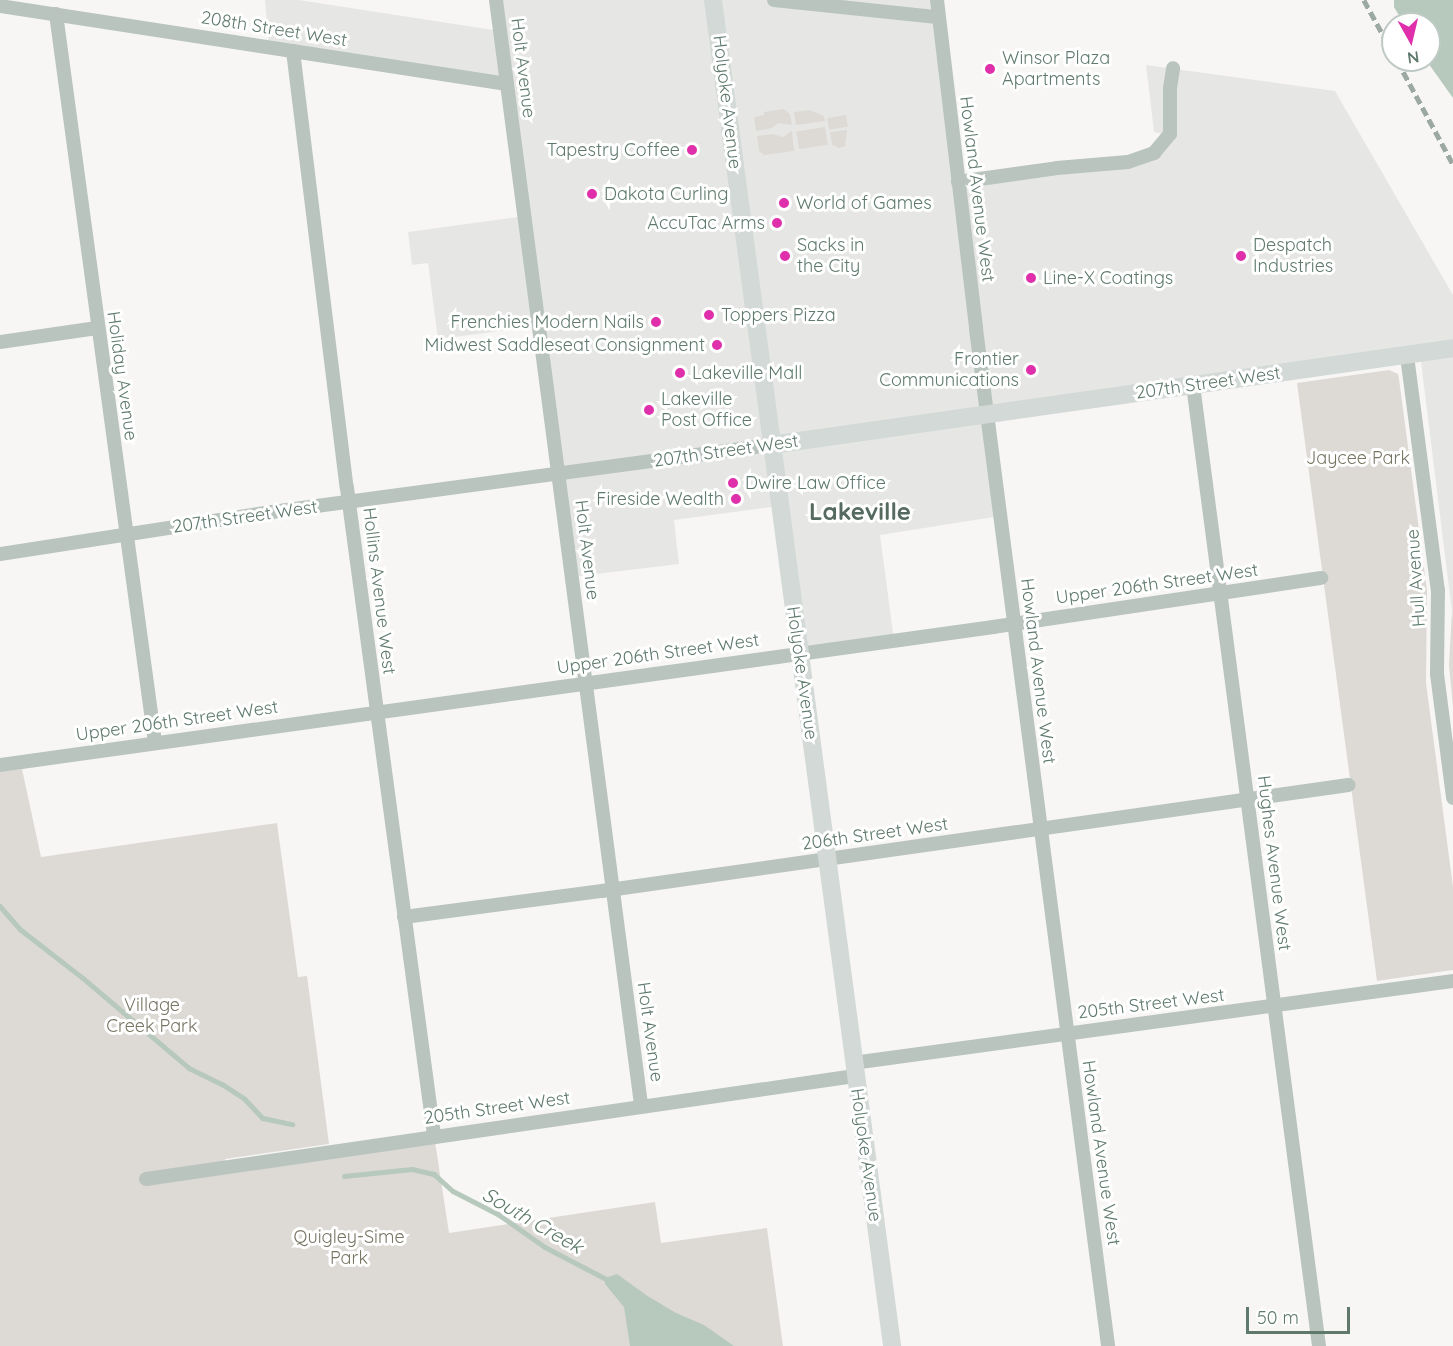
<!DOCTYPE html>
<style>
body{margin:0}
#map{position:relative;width:1453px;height:1346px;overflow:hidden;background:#f8f6f5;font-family:Quicksand,sans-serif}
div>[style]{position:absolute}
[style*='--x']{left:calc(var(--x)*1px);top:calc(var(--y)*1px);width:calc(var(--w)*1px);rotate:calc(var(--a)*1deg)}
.built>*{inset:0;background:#e6e7e5}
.green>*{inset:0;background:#dddad5;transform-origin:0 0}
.water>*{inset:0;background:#b7c8bc}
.stream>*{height:4.5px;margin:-2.25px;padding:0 2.25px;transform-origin:2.25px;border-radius:2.25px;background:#b7c8bc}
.street>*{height:14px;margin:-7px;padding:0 7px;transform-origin:7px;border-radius:7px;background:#bac4bf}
.secondary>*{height:18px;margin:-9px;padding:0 9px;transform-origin:9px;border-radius:9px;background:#d2d9d6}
.rail>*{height:4.5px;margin-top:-2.25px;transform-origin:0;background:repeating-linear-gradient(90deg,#9ba9a2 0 9px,transparent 0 13.5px)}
.dots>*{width:16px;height:16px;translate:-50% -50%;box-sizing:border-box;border:3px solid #fff;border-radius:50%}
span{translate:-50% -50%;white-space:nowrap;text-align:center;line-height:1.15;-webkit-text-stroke:6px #fff;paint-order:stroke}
.street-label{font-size:18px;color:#5f7a6d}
.poi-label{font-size:18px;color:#5f7a6d}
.left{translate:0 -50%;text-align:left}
.right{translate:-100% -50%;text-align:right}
.park-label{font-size:18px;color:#787563}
.water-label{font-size:20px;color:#5e7a68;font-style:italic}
.district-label{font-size:24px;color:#566b60;font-weight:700}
.north{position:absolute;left:1381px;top:12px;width:60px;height:60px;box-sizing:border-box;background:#fff;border:2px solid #bfcac5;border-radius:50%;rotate:172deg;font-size:16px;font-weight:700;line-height:24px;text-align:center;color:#5f7a6d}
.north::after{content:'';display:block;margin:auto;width:21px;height:27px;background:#df2fab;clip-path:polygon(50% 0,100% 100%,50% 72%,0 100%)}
.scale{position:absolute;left:1246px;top:1307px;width:104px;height:27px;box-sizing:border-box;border:3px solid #5f7a6d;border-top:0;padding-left:8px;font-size:18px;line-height:21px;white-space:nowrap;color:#5f7a6d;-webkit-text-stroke:4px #fff;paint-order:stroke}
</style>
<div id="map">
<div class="built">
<div style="clip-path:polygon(265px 0,299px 0,500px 31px,496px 0,937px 0,958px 182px,1129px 162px,1169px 135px,1154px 132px,1146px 65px,1335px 91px,1453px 295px,1453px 620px,1420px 354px,988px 414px,1000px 516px,880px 535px,894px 640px,798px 653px,779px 506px,674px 520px,679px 564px,572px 577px,539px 326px,438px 339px,428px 263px,412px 265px,408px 232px,525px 216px,507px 84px,269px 47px)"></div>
</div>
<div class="green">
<div style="clip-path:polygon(784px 109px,790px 114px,792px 125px,778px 123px,772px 128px,756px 131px,754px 117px,764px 115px,764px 112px)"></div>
<div style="clip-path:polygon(810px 110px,824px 116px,825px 121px,796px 125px,794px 112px)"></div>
<div style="left:846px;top:115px;width:12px;height:19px;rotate:81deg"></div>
<div style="left:825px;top:127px;width:18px;height:29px;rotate:81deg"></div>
<div style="clip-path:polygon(847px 130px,845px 146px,839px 148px,832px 145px,830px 132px)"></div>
<div style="clip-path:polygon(792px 131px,794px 151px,764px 155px,759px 151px,757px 136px,773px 134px,783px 137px)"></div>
<div style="clip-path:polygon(1389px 370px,1398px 374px,1399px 379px,1427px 590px,1426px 683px,1453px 887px,1453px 970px,1377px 981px,1297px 383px)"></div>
<div style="clip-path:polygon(1452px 610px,1453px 621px,1453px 707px,1449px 665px)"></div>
<div style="clip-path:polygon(22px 769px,41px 857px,277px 823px,298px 977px,307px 976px,329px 1144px,225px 1159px,226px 1169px,434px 1135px,449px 1233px,655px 1202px,661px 1243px,767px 1228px,783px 1346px,0 1346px,0 772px)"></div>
</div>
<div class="water">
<div style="clip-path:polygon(1394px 0,1453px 0,1453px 98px,1426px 60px,1429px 60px,1429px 24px,1404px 24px,1394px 7px)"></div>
<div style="clip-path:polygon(617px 1274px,646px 1295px,676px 1313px,704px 1325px,734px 1346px,630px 1346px,624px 1307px,605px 1284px,605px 1278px)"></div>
</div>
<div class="stream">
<div style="--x:0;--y:906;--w:30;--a:49"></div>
<div style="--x:20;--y:929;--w:80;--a:37.9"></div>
<div style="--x:83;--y:978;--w:139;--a:40.3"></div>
<div style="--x:189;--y:1068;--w:37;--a:26"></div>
<div style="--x:222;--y:1084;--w:27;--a:33"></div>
<div style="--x:245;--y:1099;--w:26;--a:47"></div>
<div style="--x:263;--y:1118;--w:30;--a:12"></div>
<div style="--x:344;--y:1176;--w:68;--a:-5.9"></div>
<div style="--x:412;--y:1169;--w:23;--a:13"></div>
<div style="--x:434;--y:1174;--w:25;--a:42"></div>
<div style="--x:453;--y:1191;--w:51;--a:27.1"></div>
<div style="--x:498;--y:1214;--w:57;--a:35.1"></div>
<div style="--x:545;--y:1247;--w:73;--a:27.6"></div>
</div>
<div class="street">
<div style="--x:496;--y:0;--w:1114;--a:82.52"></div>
<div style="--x:774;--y:0;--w:164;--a:6"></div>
<div style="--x:937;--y:0;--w:331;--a:83.2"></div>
<div style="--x:976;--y:329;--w:1026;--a:82.6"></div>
<div style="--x:0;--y:6;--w:513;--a:8.75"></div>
<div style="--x:56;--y:14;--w:735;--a:82.26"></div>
<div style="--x:293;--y:51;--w:440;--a:83"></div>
<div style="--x:347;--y:488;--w:653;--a:82.34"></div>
<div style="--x:958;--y:182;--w:100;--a:-8"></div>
<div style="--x:1057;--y:168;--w:71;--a:-4.8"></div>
<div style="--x:1128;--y:162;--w:28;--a:-19"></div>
<div style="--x:1154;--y:153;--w:25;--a:-50"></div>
<div style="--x:1170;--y:134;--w:46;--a:-90"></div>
<div style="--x:1170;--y:88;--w:20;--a:-81"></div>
<div style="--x:0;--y:342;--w:98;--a:-8.2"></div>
<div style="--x:1407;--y:356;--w:236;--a:82.5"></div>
<div style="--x:1438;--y:590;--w:84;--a:90.7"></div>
<div style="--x:1437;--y:674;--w:125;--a:82.6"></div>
<div style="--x:1193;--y:385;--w:969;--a:82.53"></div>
<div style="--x:0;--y:554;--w:275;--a:-8.8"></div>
<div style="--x:272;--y:512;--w:503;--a:-7.65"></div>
<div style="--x:0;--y:765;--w:1003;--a:-7.91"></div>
<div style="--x:993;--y:627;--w:332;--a:-8.5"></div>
<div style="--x:404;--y:917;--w:200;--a:-7.5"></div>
<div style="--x:602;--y:891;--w:754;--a:-8.08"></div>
<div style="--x:853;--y:1063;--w:606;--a:-7.78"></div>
<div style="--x:146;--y:1179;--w:716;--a:-8.27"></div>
</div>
<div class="secondary">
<div style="--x:713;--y:0;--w:1358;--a:82.42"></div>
<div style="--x:771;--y:445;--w:689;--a:-8.09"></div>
</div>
<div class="rail">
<div style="--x:1364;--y:0;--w:60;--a:61.3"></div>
<div style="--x:1397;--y:60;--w:118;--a:61.7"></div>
</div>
<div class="dots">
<div style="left:990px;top:69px;background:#df2fab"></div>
<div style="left:692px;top:150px;background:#df2fab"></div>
<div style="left:592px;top:194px;background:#df2fab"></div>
<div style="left:784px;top:203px;background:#df2fab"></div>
<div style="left:777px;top:223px;background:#df2fab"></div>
<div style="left:785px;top:256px;background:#df2fab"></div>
<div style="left:1241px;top:256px;background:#df2fab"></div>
<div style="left:1031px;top:278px;background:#df2fab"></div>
<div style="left:709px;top:315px;background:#df2fab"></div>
<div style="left:656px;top:322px;background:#df2fab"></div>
<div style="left:717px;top:345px;background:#df2fab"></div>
<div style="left:1031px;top:370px;background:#df2fab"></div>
<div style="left:680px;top:373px;background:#df2fab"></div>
<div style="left:649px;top:410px;background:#df2fab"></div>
<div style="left:733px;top:483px;background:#df2fab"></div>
<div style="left:736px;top:499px;background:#df2fab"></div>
</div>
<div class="street-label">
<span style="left:274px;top:29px;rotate:9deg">208th Street West</span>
<span style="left:523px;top:68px;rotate:83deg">Holt Avenue</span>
<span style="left:727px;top:102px;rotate:83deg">Holyoke Avenue</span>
<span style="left:977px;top:189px;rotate:83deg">Howland Avenue West</span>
<span style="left:122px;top:376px;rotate:82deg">Holiday Avenue</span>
<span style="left:1208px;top:383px;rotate:-8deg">207th Street West</span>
<span style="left:726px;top:451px;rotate:-8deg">207th Street West</span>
<span style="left:245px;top:517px;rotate:-8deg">207th Street West</span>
<span style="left:587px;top:550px;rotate:83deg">Holt Avenue</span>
<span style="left:1416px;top:578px;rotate:-94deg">Hull Avenue</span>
<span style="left:1157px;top:584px;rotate:-8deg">Upper 206th Street West</span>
<span style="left:379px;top:591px;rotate:83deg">Hollins Avenue West</span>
<span style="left:658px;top:654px;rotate:-8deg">Upper 206th Street West</span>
<span style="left:1038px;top:671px;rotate:83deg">Howland Avenue West</span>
<span style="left:802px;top:673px;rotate:82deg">Holyoke Avenue</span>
<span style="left:177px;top:721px;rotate:-8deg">Upper 206th Street West</span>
<span style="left:875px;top:834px;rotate:-8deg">206th Street West</span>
<span style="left:1274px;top:863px;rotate:83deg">Hughes Avenue West</span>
<span style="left:1151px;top:1004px;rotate:-7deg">205th Street West</span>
<span style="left:650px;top:1032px;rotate:82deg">Holt Avenue</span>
<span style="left:497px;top:1108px;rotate:-8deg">205th Street West</span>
<span style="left:1101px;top:1153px;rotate:82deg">Howland Avenue West</span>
<span style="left:866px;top:1155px;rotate:82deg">Holyoke Avenue</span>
</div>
<div class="poi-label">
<span class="left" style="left:1002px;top:69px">Winsor Plaza<br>Apartments</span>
<span class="right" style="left:680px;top:150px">Tapestry Coffee</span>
<span class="left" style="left:604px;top:194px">Dakota Curling</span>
<span class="left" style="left:796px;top:203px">World of Games</span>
<span class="right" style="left:765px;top:223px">AccuTac Arms</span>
<span class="left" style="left:797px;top:256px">Sacks in<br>the City</span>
<span class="left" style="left:1253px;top:256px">Despatch<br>Industries</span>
<span class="left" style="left:1043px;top:278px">Line-X Coatings</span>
<span class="left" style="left:721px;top:315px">Toppers Pizza</span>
<span class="right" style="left:644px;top:322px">Frenchies Modern Nails</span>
<span class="right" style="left:705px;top:345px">Midwest Saddleseat Consignment</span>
<span class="right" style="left:1019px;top:370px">Frontier<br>Communications</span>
<span class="left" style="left:692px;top:373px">Lakeville Mall</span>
<span class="left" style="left:661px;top:410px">Lakeville<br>Post Office</span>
<span class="left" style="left:745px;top:483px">Dwire Law Office</span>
<span class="right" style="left:724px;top:499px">Fireside Wealth</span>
</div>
<div class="park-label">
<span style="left:1358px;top:458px">Jaycee Park</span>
<span style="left:152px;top:1016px">Village<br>Creek Park</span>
<span style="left:349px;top:1248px">Quigley-Sime<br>Park</span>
</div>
<div class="water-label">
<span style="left:533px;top:1220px;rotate:30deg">South Creek</span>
</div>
<div class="district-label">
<span style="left:860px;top:512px">Lakeville</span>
</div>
<div class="north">N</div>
<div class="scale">50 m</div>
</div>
